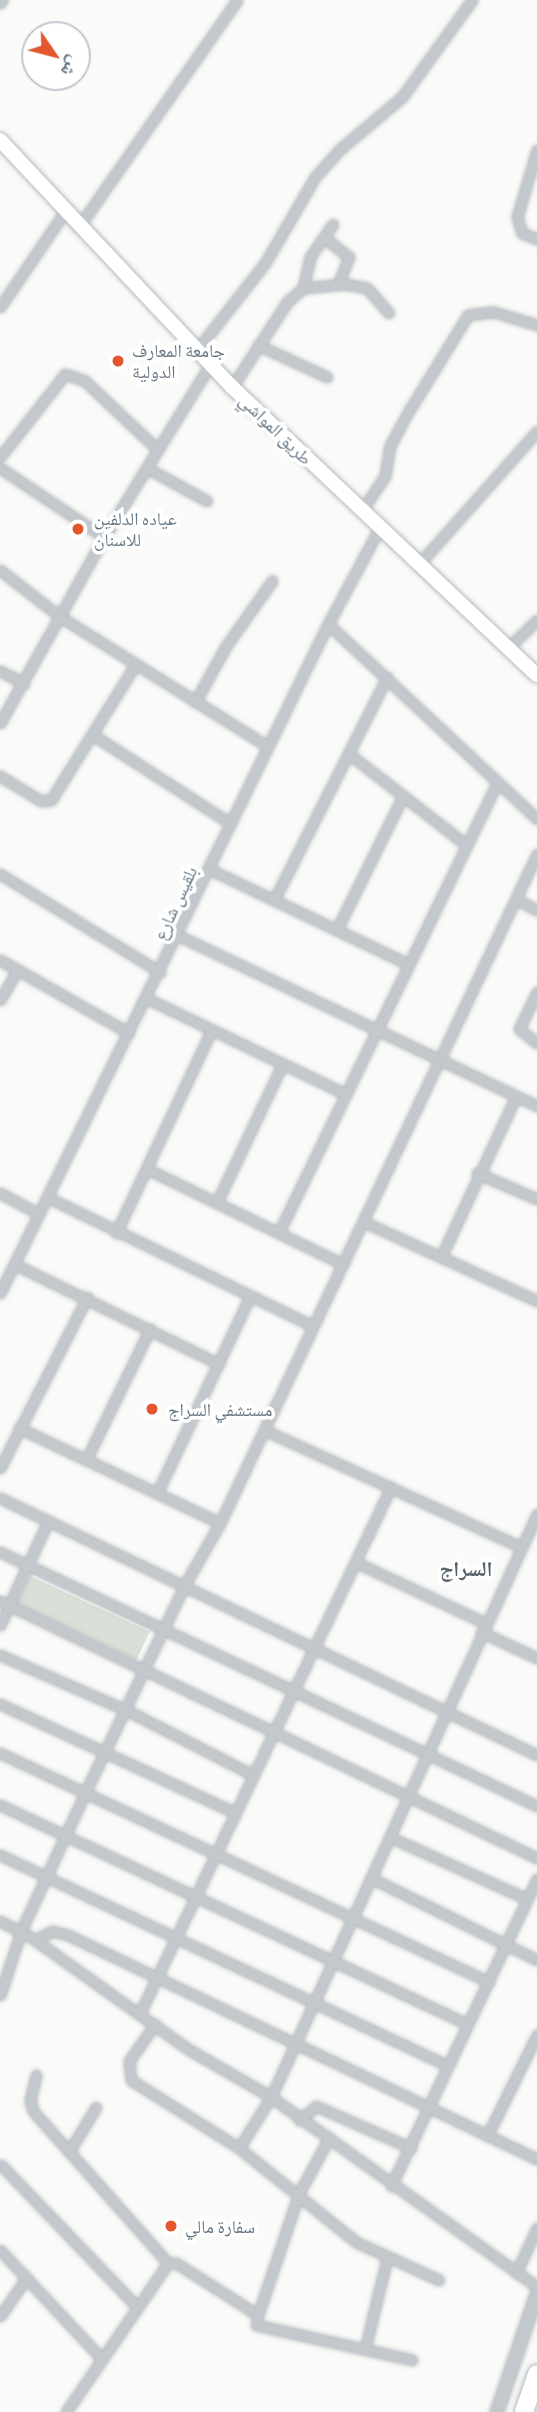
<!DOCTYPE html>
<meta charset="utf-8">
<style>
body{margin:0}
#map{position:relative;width:537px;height:2412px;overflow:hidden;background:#fafaf8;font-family:Commissioner,"Noto Naskh Arabic",sans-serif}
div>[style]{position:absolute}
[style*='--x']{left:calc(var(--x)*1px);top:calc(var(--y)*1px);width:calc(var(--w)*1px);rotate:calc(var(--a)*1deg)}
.green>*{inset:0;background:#dadfd7;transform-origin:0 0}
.roads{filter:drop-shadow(0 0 2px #b5babe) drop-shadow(0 0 2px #b5babe)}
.minor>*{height:9px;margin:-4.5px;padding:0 4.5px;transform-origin:4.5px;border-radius:4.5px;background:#c3c8cc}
.tertiary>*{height:12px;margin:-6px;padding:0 6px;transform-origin:6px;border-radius:6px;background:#c3c8cc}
.primary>*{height:14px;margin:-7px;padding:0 7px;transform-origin:7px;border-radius:7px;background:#fff}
.motorway>*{height:18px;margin:-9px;padding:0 9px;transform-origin:9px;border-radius:9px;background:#fff}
.dots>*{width:19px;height:19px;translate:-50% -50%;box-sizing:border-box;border:4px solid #fff;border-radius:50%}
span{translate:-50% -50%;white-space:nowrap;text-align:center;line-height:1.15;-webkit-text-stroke:7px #fff;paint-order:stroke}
.poi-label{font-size:18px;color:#657683}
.left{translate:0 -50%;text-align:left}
.street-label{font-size:18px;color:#657683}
.quarter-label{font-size:21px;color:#57646e;font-weight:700}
.north{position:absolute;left:21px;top:21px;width:70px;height:70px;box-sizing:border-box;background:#fff;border:2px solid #c1c8cd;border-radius:50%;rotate:125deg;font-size:19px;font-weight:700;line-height:28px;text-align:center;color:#657683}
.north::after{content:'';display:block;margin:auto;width:24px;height:32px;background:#e4572e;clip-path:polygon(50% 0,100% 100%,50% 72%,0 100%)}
</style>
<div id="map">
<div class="green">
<div style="left:30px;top:1576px;width:132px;height:31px;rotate:25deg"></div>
</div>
<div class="roads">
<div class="minor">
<div style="--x:0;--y:3;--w:4;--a:-56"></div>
<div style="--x:537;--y:150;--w:70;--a:106.6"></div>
<div style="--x:517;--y:217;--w:17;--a:73"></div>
<div style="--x:522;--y:233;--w:16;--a:22"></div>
<div style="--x:78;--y:228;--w:278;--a:-55.1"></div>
<div style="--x:324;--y:237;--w:32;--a:39"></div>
<div style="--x:349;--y:257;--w:29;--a:112"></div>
<div style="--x:303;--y:288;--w:32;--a:-77"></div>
<div style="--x:310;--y:257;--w:40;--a:-55.1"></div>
<div style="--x:0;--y:307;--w:114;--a:-55.8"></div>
<div style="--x:258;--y:345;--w:76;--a:24.9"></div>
<div style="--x:196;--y:351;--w:112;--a:-51.9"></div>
<div style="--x:265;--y:263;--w:99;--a:-59.8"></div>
<div style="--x:315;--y:177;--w:38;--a:-48"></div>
<div style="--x:340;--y:149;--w:81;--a:-40"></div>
<div style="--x:402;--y:97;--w:120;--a:-54.2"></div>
<div style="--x:232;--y:387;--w:101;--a:-57.1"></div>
<div style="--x:287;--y:302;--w:21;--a:-41"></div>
<div style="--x:303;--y:288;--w:42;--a:-5.4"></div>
<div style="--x:345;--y:284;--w:22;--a:10"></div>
<div style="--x:367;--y:288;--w:33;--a:49"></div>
<div style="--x:0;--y:457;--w:105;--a:-51.9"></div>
<div style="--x:65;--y:374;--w:21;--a:19"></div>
<div style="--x:85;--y:381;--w:100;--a:43.4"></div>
<div style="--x:0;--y:468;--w:125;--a:33.6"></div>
<div style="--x:147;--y:468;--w:68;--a:28.8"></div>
<div style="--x:362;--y:510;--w:41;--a:-55.9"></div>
<div style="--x:385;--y:476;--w:30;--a:-81"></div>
<div style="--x:390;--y:446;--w:36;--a:-62"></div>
<div style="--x:407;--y:414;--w:116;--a:-58.4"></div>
<div style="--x:468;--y:315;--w:26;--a:-7"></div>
<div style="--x:494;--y:312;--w:45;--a:16.8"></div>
<div style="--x:419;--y:564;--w:178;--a:-48.4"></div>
<div style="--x:0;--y:570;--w:75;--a:37.9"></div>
<div style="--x:59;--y:616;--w:245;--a:32"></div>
<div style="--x:328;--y:624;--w:286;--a:43"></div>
<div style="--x:508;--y:648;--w:40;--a:-44"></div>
<div style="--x:0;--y:671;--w:27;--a:27"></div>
<div style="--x:195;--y:702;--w:64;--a:-61"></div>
<div style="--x:226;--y:646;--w:80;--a:-54.7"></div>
<div style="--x:0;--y:723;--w:213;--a:-60.8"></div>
<div style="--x:104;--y:537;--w:202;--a:-58.4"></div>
<div style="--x:93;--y:735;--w:164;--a:32.8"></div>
<div style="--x:348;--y:753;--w:148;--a:37.9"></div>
<div style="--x:0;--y:776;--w:48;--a:31.4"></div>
<div style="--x:41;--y:801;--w:10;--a:-6"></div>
<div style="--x:51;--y:800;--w:159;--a:-58.1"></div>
<div style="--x:209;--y:869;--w:218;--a:25.5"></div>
<div style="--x:0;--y:874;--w:188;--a:31.5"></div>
<div style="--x:516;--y:899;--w:24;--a:28"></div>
<div style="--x:274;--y:900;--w:250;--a:-63.1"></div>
<div style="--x:337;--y:929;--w:146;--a:-63.6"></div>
<div style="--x:177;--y:935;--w:399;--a:25.4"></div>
<div style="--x:0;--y:960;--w:148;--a:29.5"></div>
<div style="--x:537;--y:992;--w:41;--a:115.9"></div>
<div style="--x:519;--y:1029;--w:23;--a:38"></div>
<div style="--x:148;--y:999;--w:216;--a:25.7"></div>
<div style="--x:0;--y:1000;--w:34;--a:-60"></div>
<div style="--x:147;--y:1169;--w:218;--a:25.9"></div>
<div style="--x:477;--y:1173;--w:65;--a:23.4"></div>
<div style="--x:0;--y:1193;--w:44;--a:28.3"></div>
<div style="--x:47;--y:1197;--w:296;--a:25.9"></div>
<div style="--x:217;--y:1202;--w:152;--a:-64.6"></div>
<div style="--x:364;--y:1222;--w:190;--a:24.5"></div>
<div style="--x:279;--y:1232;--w:499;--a:-64.1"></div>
<div style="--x:116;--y:1233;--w:225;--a:-64.8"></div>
<div style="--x:442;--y:1255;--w:175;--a:-65"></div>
<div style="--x:14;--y:1264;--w:228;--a:26"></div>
<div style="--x:0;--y:1293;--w:745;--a:-63.88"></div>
<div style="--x:328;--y:624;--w:110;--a:-61.8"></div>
<div style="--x:19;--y:1428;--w:222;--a:25.3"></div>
<div style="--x:264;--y:1430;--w:282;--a:24.5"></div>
<div style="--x:86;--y:1460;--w:146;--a:-64"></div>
<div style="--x:0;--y:1468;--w:192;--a:-63"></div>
<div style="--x:157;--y:1493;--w:218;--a:-64.7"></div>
<div style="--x:0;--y:1498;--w:595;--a:25.58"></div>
<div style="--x:0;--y:1552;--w:594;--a:25.31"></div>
<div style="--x:355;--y:1562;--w:144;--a:25.1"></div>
<div style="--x:0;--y:1601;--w:595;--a:25.58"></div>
<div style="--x:0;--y:1625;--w:115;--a:-65.2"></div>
<div style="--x:481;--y:1632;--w:62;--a:24.9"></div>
<div style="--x:0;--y:1655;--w:137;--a:23.6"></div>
<div style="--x:126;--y:1710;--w:143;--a:27.1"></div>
<div style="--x:0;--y:1704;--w:260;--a:24.8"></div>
<div style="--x:0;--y:1753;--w:540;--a:25.09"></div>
<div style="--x:0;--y:1805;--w:516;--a:25.12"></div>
<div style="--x:392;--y:1838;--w:148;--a:24.3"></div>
<div style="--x:0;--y:1855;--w:495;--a:25.2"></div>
<div style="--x:373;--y:1879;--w:183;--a:26.3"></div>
<div style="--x:0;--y:1921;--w:40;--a:28"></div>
<div style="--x:35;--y:1940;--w:188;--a:35.5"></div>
<div style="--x:188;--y:2049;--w:96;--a:30"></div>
<div style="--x:271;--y:2097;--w:327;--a:35.5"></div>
<div style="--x:35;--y:1940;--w:19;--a:-28"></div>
<div style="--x:52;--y:1931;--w:16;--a:14"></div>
<div style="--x:68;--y:1935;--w:520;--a:25.53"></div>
<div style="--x:0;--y:1995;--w:67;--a:-71.8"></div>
<div style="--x:21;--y:1931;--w:152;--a:-65.1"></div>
<div style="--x:85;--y:1793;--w:229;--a:-64.4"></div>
<div style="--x:184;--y:1586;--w:73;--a:-60.3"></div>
<div style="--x:220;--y:1523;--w:740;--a:-64.65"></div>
<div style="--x:140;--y:2013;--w:583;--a:-64.49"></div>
<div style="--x:155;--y:2024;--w:45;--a:125.1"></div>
<div style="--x:129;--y:2061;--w:19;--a:84"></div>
<div style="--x:131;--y:2080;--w:128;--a:32.2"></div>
<div style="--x:239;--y:2148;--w:150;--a:38.8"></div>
<div style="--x:356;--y:2242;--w:91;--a:24.6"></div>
<div style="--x:36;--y:2075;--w:27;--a:103"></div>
<div style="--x:30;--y:2101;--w:10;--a:73"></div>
<div style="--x:33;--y:2111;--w:203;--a:48.4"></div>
<div style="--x:168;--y:2263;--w:8;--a:0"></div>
<div style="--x:176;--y:2263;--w:97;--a:32.4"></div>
<div style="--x:258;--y:2315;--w:129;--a:-71.4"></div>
<div style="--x:299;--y:2193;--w:63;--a:-61.4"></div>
<div style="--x:299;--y:2120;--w:22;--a:-39"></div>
<div style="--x:316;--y:2106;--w:104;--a:23.9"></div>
<div style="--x:487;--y:2136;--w:113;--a:-63.7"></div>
<div style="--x:239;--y:2148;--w:60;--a:-57.9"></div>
<div style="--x:271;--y:2097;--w:641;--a:-65.47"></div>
<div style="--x:70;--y:2150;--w:50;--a:-58.8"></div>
<div style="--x:1;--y:2165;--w:197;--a:46.2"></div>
<div style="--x:391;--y:2186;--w:340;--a:-64.6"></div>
<div style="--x:0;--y:2250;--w:148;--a:46.9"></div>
<div style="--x:516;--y:2273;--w:50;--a:-65"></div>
<div style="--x:258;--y:2315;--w:10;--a:101"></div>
<div style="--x:256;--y:2325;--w:160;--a:12.6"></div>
<div style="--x:0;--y:2316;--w:47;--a:-55.3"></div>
<div style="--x:365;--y:2349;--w:94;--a:-76.4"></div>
<div style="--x:66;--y:2412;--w:181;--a:-55.6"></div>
</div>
<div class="tertiary">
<div style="--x:497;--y:2412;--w:125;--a:-71.3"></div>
</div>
<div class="primary">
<div style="--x:0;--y:140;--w:339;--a:46.8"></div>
<div style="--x:232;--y:387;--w:419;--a:43.4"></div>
</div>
<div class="motorway">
<div style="--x:524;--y:2412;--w:40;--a:-71.1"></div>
</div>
</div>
<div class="dots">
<div style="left:118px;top:361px;background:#e4572e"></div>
<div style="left:78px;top:529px;background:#e4572e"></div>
<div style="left:152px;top:1409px;background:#e4572e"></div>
<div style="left:171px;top:2226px;background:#e4572e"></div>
</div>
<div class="poi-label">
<span class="left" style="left:132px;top:361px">جامعة المعارف<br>الدولية</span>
<span class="left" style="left:94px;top:529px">عياده الدلفين<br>للاسنان</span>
<span class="left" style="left:168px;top:1409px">مستشفي السراج</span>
<span class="left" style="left:185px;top:2226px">سفارة مالي</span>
</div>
<div class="street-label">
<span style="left:276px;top:429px;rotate:44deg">طريق المواشي</span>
<span style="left:175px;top:903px;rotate:-65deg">بلقيس شارع</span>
</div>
<div class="quarter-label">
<span style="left:466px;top:1568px">السراج</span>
</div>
<div class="north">ش</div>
</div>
